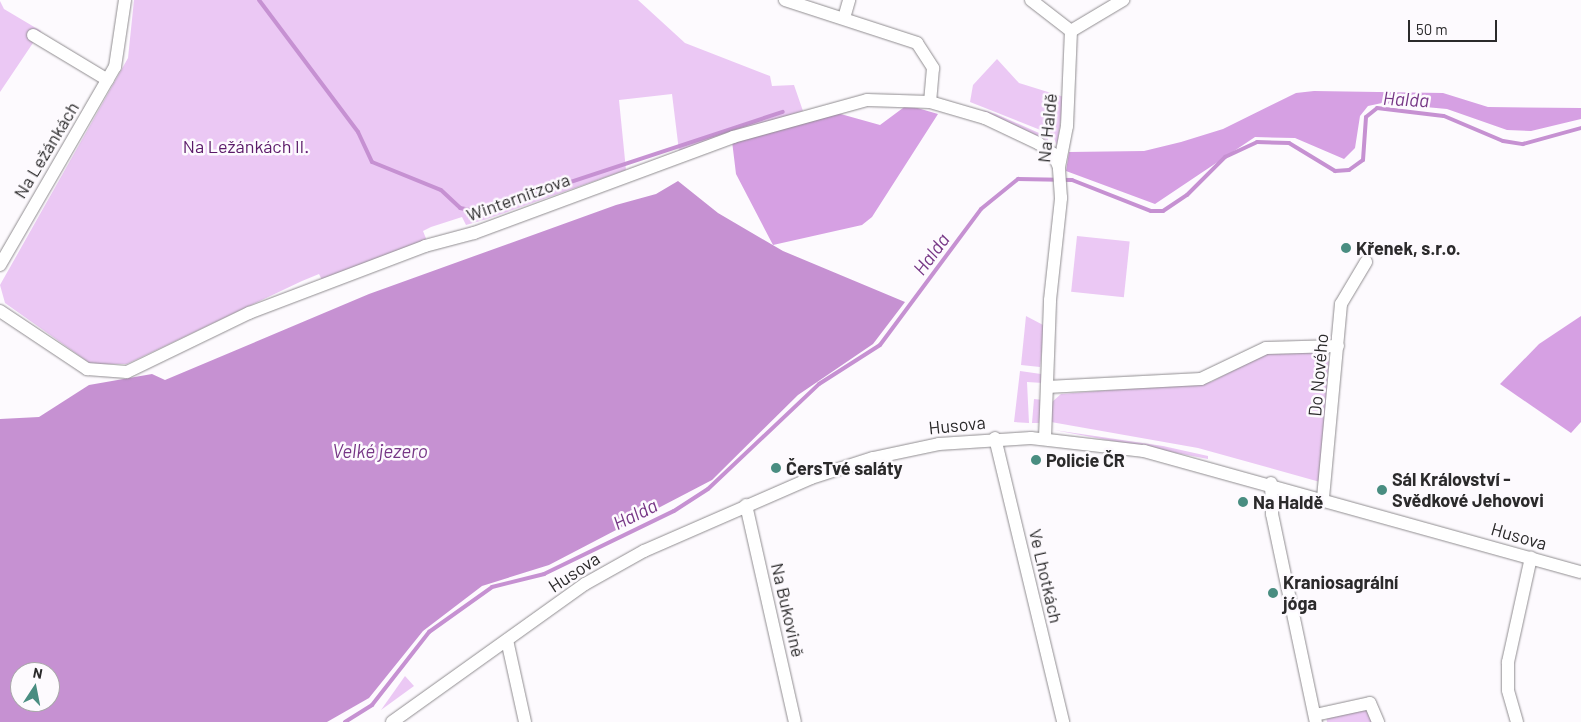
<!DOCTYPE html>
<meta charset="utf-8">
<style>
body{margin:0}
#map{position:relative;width:1581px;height:722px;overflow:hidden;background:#fdfafe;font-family:Barlow,sans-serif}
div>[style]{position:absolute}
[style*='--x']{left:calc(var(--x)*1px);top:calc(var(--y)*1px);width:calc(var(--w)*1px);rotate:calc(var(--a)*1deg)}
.green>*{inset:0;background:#ebc8f4;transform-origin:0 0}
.forest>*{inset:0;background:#d6a0e3}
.water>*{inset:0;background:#c691d2}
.stream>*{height:4px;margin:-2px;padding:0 2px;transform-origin:2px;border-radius:2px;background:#c691d2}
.roads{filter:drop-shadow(0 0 1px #908d90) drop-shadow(0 0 1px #908d90)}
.street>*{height:12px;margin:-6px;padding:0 6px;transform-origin:6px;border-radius:6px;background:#fff}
.dots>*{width:14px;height:14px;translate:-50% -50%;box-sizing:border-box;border:2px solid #fdfafe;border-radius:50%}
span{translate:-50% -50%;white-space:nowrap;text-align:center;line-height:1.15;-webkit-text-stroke:5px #fdfafe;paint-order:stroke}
.street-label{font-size:18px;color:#2b2a2b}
.park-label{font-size:18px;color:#5b1a69}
.poi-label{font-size:18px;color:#2b2a2b;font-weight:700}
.left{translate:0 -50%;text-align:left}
.water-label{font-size:19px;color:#763685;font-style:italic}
.north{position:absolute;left:10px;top:662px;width:50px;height:50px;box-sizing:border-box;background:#fdfafe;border:1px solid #a9a7aa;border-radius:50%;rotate:11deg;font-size:14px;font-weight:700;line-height:20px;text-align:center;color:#2b2a2b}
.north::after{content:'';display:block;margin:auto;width:18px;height:22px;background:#498d81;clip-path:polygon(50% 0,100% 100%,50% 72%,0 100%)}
.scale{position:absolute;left:1408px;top:20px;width:89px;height:22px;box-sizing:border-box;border:2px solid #2b2a2b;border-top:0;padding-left:6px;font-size:15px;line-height:18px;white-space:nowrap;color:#2b2a2b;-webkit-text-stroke:4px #fdfafe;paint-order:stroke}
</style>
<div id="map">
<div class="green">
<div style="clip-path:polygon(134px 0,638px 0,685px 43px,770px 76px,772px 86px,794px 85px,803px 111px,679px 151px,672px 94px,619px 100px,626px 170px,487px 219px,466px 225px,462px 217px,431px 227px,423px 231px,427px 241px,322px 280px,319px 274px,302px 281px,127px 364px,91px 364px,5px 303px,0 285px,128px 58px)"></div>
<div style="clip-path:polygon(0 1px,4px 9px,41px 31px,0 92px)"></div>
<div style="clip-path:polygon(997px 59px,1019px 83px,1064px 97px,1057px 146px,1053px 135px,970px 102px,973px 85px)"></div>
<div style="clip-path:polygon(982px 110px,996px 114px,1048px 137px,1048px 141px)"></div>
<div style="left:1077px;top:236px;width:53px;height:56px;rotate:6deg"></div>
<div style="clip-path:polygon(1026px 316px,1045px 326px,1040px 367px,1021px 365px)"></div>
<div style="clip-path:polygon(1322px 351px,1329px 362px,1320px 482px,1198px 448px,1051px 422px,1052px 402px,1061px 394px,1211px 382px,1264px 354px)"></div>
<div style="clip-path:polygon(1020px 371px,1041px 374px,1043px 383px,1027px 382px,1029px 423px,1014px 422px)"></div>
<div style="clip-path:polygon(1034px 399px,1043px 400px,1039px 423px,1032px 423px)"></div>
<div style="clip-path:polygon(1054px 430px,1163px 446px,1208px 456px,1208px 459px)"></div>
<div style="clip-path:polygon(405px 676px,414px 686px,381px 710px)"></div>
<div style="clip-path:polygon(1366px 706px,1372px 722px,1327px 722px,1326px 716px)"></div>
</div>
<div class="forest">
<div style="clip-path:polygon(1314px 91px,1443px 93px,1488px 107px,1581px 108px,1581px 119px,1531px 131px,1507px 130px,1447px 109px,1382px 103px,1368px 106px,1360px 116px,1355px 148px,1344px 159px,1295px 138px,1255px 137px,1155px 204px,1066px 171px,1069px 152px,1144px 151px,1181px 142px,1223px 129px,1296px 93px)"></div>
<div style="clip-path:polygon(907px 105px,938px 114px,872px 217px,862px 225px,773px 245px,736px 174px,732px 141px,837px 113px,880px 125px)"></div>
<div style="clip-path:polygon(1581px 316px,1581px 422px,1571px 433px,1500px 384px,1539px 344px)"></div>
</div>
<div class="water">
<div style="clip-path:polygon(evenodd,678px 181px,718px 213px,783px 251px,905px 302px,873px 344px,798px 395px,712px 480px,549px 565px,482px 586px,423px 631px,369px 698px,327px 722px,0 722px,0 419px,39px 417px,89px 385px,152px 374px,165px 380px,369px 294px,616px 205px,656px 194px,678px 181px,20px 672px,50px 672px,50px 702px,20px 702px,20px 672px)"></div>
</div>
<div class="stream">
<div style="--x:259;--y:0;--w:165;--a:53.1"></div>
<div style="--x:358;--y:132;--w:33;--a:65"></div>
<div style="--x:372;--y:162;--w:74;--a:22.1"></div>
<div style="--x:441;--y:190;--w:26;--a:43"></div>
<div style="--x:460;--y:208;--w:21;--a:11"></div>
<div style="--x:495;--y:207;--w:303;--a:-18.3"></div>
<div style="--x:345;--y:722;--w:32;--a:-32"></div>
<div style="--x:372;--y:705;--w:93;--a:-52"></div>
<div style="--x:429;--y:632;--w:77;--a:-35.5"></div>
<div style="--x:492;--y:587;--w:54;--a:-14"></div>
<div style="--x:544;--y:574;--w:144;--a:-25.9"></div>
<div style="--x:674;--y:511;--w:40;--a:-32.9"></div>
<div style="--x:708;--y:489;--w:153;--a:-43.4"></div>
<div style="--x:819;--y:384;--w:72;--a:-32.6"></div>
<div style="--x:880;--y:345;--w:169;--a:-53.4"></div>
<div style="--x:981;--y:209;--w:48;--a:-39"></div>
<div style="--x:1018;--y:179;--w:54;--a:1.1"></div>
<div style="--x:1072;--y:180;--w:85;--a:21.4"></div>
<div style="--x:1151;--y:211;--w:12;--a:0"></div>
<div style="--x:1163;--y:211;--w:29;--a:-34"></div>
<div style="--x:1187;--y:195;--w:54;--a:-45"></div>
<div style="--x:1225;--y:157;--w:35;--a:-25"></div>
<div style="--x:1257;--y:142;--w:32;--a:2"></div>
<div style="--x:1289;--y:143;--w:54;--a:31.3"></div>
<div style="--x:1335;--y:171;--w:14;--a:-4"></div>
<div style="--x:1349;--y:170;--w:17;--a:-36"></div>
<div style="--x:1363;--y:160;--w:43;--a:-86"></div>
<div style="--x:1366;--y:117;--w:14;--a:-39"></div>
<div style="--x:1377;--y:108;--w:67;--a:6.8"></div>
<div style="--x:1444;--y:116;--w:64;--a:23"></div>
<div style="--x:1503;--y:141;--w:20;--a:9"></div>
<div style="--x:1523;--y:144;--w:60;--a:-15.4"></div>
</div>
<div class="roads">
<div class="street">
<div style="--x:785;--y:0;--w:139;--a:18"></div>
<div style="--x:917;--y:43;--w:30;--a:57"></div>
<div style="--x:933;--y:68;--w:34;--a:95"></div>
<div style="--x:1031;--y:0;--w:51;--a:37.8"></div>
<div style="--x:844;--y:18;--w:19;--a:-74"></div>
<div style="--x:1071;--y:31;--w:61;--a:-30.8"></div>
<div style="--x:33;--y:35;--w:87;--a:31"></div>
<div style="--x:0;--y:265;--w:229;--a:-59.9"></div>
<div style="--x:115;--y:67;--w:68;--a:-81.5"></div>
<div style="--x:0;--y:311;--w:105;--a:33.7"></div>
<div style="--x:87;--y:369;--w:40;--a:4.3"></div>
<div style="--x:127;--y:372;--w:136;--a:-25.8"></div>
<div style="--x:249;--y:313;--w:188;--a:-20.8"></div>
<div style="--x:425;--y:246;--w:51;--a:-14.9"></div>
<div style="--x:474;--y:233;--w:276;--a:-20.3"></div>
<div style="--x:733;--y:137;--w:139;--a:-15.4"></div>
<div style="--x:867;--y:100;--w:63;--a:1.8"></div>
<div style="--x:930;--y:102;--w:57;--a:16.2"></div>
<div style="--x:985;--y:118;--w:59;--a:25.3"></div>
<div style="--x:1038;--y:143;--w:19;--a:36"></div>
<div style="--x:1053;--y:154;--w:14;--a:65"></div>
<div style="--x:1047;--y:387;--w:154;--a:-3"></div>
<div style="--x:1201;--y:379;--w:72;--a:-25.5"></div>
<div style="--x:1266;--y:348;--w:72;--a:-1.6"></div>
<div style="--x:995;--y:438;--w:292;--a:76.5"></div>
<div style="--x:1045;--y:438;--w:138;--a:-87.9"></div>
<div style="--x:1050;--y:300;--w:103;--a:-83.8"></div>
<div style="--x:1061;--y:198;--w:31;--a:-94"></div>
<div style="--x:1059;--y:167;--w:42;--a:-79"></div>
<div style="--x:1067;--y:126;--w:95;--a:-87.6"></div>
<div style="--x:1271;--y:483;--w:31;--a:88"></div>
<div style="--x:1272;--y:514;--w:213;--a:78.1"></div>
<div style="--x:1323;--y:498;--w:195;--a:-84.7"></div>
<div style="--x:1341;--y:304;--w:49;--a:-59.2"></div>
<div style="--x:746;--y:505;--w:222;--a:77.3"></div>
<div style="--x:507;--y:640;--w:84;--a:77.6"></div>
<div style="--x:1315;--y:715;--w:56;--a:-12.3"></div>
<div style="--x:1370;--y:703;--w:21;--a:67"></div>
<div style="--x:392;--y:722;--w:237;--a:-35.6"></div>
<div style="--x:585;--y:584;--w:68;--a:-29.2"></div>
<div style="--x:644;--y:551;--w:182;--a:-23.6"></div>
<div style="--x:811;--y:478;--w:65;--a:-17.9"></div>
<div style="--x:873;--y:458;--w:67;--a:-12"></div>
<div style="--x:939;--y:444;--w:92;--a:-3.7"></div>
<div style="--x:1031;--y:438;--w:114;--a:6.6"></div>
<div style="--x:1144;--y:451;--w:453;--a:15.5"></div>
<div style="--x:1517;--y:722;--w:33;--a:-106"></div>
<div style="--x:1508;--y:690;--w:28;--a:-90"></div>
<div style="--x:1508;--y:662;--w:107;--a:-77.6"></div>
</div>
</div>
<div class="dots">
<div style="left:1346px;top:248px;background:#498d81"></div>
<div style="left:1036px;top:460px;background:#498d81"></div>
<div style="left:776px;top:468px;background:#498d81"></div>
<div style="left:1382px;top:490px;background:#498d81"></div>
<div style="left:1243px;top:502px;background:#498d81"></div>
<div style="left:1273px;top:593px;background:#498d81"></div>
</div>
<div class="street-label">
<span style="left:1047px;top:128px;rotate:-84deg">Na Haldě</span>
<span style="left:46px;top:150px;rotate:-59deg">Na Ležánkách</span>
<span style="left:518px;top:197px;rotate:-20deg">Winternitzova</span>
<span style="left:1318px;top:375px;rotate:-85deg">Do Nového</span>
<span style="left:957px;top:425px;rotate:-6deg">Husova</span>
<span style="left:1519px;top:536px;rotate:16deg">Husova</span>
<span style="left:574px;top:572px;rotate:-33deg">Husova</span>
<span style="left:1046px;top:576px;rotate:77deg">Ve Lhotkách</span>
<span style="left:788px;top:610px;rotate:77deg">Na Bukovině</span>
</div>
<div class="park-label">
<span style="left:246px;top:146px">Na Ležánkách II.</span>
</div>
<div class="poi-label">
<span class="left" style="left:1356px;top:248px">Křenek, s.r.o.</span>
<span class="left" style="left:1046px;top:460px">Policie ČR</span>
<span class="left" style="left:786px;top:468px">ČersTvé saláty</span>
<span class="left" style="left:1392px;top:490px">Sál Království -<br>Svědkové Jehovovi</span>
<span class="left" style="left:1253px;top:502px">Na Haldě</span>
<span class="left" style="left:1283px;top:593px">Kraniosagrální<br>jóga</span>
</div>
<div class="water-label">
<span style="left:1406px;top:99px;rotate:3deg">Halda</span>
<span style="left:931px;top:254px;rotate:-53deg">Halda</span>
<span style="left:380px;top:451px">Velké jezero</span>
<span style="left:635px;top:514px;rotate:-26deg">Halda</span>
</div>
<div class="north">N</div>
<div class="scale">50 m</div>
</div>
